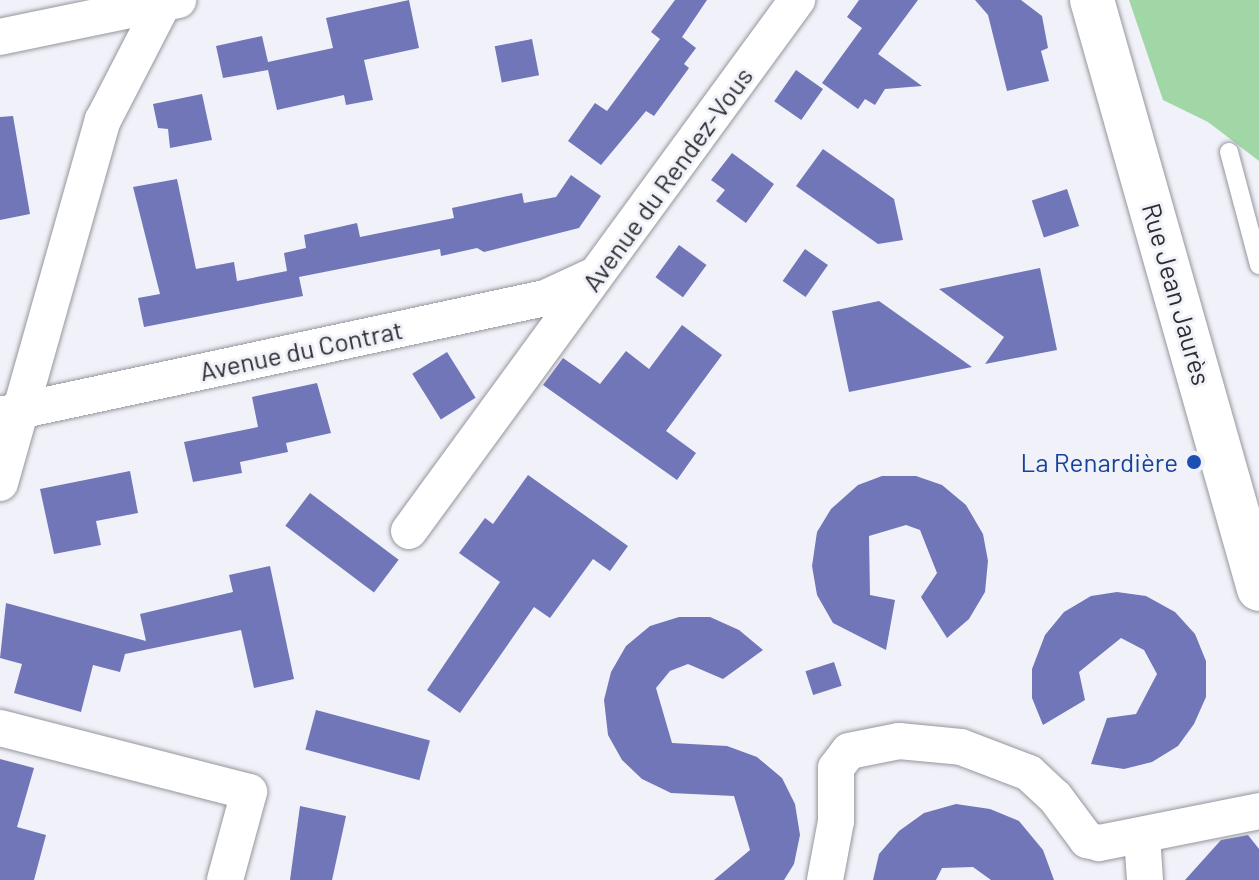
<!DOCTYPE html>
<meta charset="utf-8">
<style>
body{margin:0}
#map{position:relative;width:1259px;height:880px;overflow:hidden;background:#f1f2f9;font-family:Barlow,sans-serif}
div>[style]{position:absolute}
[style*='--x']{left:calc(var(--x)*1px);top:calc(var(--y)*1px);width:calc(var(--w)*1px);rotate:calc(var(--a)*1deg)}
.green>*{inset:0;background:#a1d7a7}
.building>*{inset:0;background:#7076b8;transform-origin:0 0}
.roads{filter:drop-shadow(0 0 2px #95969d) drop-shadow(0 0 2px #95969d)}
.lane>*{height:18px;margin:-9px;padding:0 9px;transform-origin:9px;border-radius:9px;background:#fff}
.street>*{height:36px;margin:-18px;padding:0 18px;transform-origin:18px;border-radius:18px;background:#fff}
.secondary>*{height:44px;margin:-22px;padding:0 22px;transform-origin:22px;border-radius:22px;background:#fff}
.dots>*{width:22px;height:22px;translate:-50% -50%;box-sizing:border-box;border:4px solid #f1f2f9;border-radius:50%}
span{translate:-50% -50%;white-space:nowrap;text-align:center;line-height:1.15;-webkit-text-stroke:6px #f1f2f9;paint-order:stroke}
.street-label{font-size:26px;color:#2c2d2f}
.transit-label{font-size:26px;color:#164399}
.right{translate:-100% -50%;text-align:right}
</style>
<div id="map">
<div class="green">
<div style="clip-path:polygon(1129px 0,1259px 0,1259px 161px,1208px 122px,1163px 100px)"></div>
</div>
<div class="building">
<div style="clip-path:polygon(409px 0,419px 48px,364px 60px,373px 100px,346px 105px,344px 95px,277px 110px,268px 70px,223px 78px,216px 46px,262px 36px,268px 62px,333px 48px,326px 18px)"></div>
<div style="clip-path:polygon(675px 0,707px 0,682px 37px,696px 48px,684px 64px,689px 68px,654px 116px,646px 111px,601px 165px,568px 141px,595px 103px,607px 111px,660px 39px,651px 32px)"></div>
<div style="clip-path:polygon(859px 0,918px 0,878px 54px,922px 86px,885px 89px,875px 105px,865px 99px,858px 109px,822px 83px,862px 28px,847px 17px)"></div>
<div style="clip-path:polygon(975px 0,1021px 0,1042px 16px,1048px 48px,1041px 51px,1049px 81px,1007px 91px,988px 15px)"></div>
<div style="left:532px;top:39px;width:37px;height:38px;rotate:79deg"></div>
<div style="left:796px;top:70px;width:33px;height:38px;rotate:35deg"></div>
<div style="clip-path:polygon(202px 94px,212px 140px,170px 148px,168px 129px,158px 128px,153px 104px)"></div>
<div style="clip-path:polygon(13px 116px,30px 214px,0 220px,0 117px)"></div>
<div style="clip-path:polygon(823px 149px,894px 199px,903px 240px,878px 244px,796px 186px)"></div>
<div style="clip-path:polygon(732px 153px,774px 184px,746px 223px,716px 201px,725px 190px,711px 180px)"></div>
<div style="clip-path:polygon(571px 175px,601px 196px,579px 228px,484px 252px,477px 248px,441px 256px,440px 249px,299px 277px,303px 296px,144px 327px,138px 298px,160px 294px,133px 187px,177px 179px,196px 269px,234px 262px,237px 281px,287px 271px,284px 253px,306px 248px,304px 235px,357px 223px,360px 237px,454px 218px,452px 208px,522px 193px,524px 203px,556px 197px)"></div>
<div style="left:1067px;top:189px;width:39px;height:37px;rotate:72deg"></div>
<div style="left:679px;top:245px;width:34px;height:40px;rotate:36deg"></div>
<div style="left:805px;top:249px;width:28px;height:39px;rotate:35deg"></div>
<div style="clip-path:polygon(1040px 268px,1057px 350px,985px 364px,1004px 337px,939px 289px)"></div>
<div style="clip-path:polygon(879px 301px,972px 367px,849px 392px,832px 311px)"></div>
<div style="clip-path:polygon(682px 325px,722px 355px,666px 431px,696px 453px,677px 480px,543px 385px,563px 358px,600px 384px,626px 351px,649px 369px)"></div>
<div style="left:447px;top:352px;width:54px;height:41px;rotate:58deg"></div>
<div style="clip-path:polygon(317px 383px,331px 433px,286px 443px,288px 452px,240px 462px,242px 473px,193px 482px,184px 442px,258px 427px,252px 397px)"></div>
<div style="clip-path:polygon(130px 471px,138px 513px,96px 521px,101px 545px,54px 554px,40px 489px)"></div>
<div style="clip-path:polygon(528px 475px,628px 546px,610px 571px,593px 559px,550px 618px,534px 607px,460px 713px,427px 690px,500px 582px,459px 553px,485px 518px,493px 524px)"></div>
<div style="clip-path:polygon(882px 476px,916px 476px,942px 485px,966px 505px,983px 534px,988px 561px,985px 592px,969px 619px,947px 638px,921px 597px,937px 573px,920px 530px,906px 525px,869px 536px,870px 595px,895px 600px,886px 650px,833px 623px,817px 595px,812px 566px,817px 532px,831px 509px,858px 485px)"></div>
<div style="left:310px;top:493px;width:111px;height:41px;rotate:37deg"></div>
<div style="clip-path:polygon(270px 566px,294px 679px,254px 688px,241px 630px,125px 654px,120px 672px,93px 665px,81px 712px,14px 693px,22px 664px,0 658px,6px 603px,146px 641px,140px 614px,233px 592px,229px 575px)"></div>
<div style="clip-path:polygon(1117px 592px,1146px 596px,1175px 612px,1195px 634px,1206px 661px,1206px 697px,1194px 724px,1178px 746px,1152px 762px,1124px 769px,1091px 764px,1107px 718px,1136px 714px,1157px 674px,1144px 650px,1121px 638px,1079px 672px,1085px 700px,1043px 725px,1032px 698px,1032px 669px,1045px 635px,1064px 612px,1091px 596px)"></div>
<div style="clip-path:polygon(679px 617px,710px 617px,739px 630px,763px 650px,723px 679px,688px 664px,670px 671px,656px 688px,672px 743px,727px 746px,757px 757px,782px 778px,795px 804px,800px 835px,794px 864px,784px 880px,714px 880px,750px 850px,734px 796px,671px 793px,642px 779px,622px 760px,608px 735px,604px 700px,611px 672px,626px 646px,650px 626px)"></div>
<div style="left:834px;top:662px;width:25px;height:30px;rotate:72deg"></div>
<div style="left:316px;top:710px;width:118px;height:41px;rotate:15deg"></div>
<div style="clip-path:polygon(0 759px,34px 768px,17px 827px,46px 835px,34px 880px,0 880px)"></div>
<div style="clip-path:polygon(956px 804px,990px 809px,1019px 821px,1043px 850px,1054px 880px,991px 880px,973px 867px,942px 868px,936px 880px,873px 880px,879px 854px,899px 831px,924px 813px)"></div>
<div style="clip-path:polygon(300px 806px,346px 816px,332px 880px,290px 880px)"></div>
<div style="clip-path:polygon(1248px 835px,1259px 849px,1259px 880px,1185px 880px,1221px 840px)"></div>
</div>
<div class="roads">
<div class="lane">
<div style="--x:1229;--y:152;--w:117;--a:75.1"></div>
</div>
<div class="street">
<div style="--x:0;--y:37;--w:182;--a:-11.7"></div>
<div style="--x:0;--y:415;--w:557;--a:-12.12"></div>
<div style="--x:545;--y:298;--w:53;--a:-24.6"></div>
<div style="--x:0;--y:483;--w:377;--a:-74.2"></div>
<div style="--x:103;--y:120;--w:135;--a:-62.7"></div>
<div style="--x:409;--y:531;--w:658;--a:-53.84"></div>
<div style="--x:0;--y:728;--w:257;--a:14.4"></div>
<div style="--x:249;--y:792;--w:91;--a:105.3"></div>
<div style="--x:1142;--y:836;--w:44;--a:86.1"></div>
<div style="--x:825;--y:880;--w:60;--a:-79.4"></div>
<div style="--x:836;--y:821;--w:53;--a:-90"></div>
<div style="--x:836;--y:768;--w:21;--a:-53"></div>
<div style="--x:849;--y:751;--w:51;--a:-11.3"></div>
<div style="--x:899;--y:741;--w:62;--a:5.5"></div>
<div style="--x:961;--y:747;--w:73;--a:20.9"></div>
<div style="--x:1029;--y:773;--w:35;--a:43"></div>
<div style="--x:1055;--y:797;--w:54;--a:53.3"></div>
<div style="--x:1087;--y:840;--w:12;--a:14"></div>
<div style="--x:1099;--y:843;--w:163;--a:-11.3"></div>
</div>
<div class="secondary">
<div style="--x:1092;--y:0;--w:612;--a:74.17"></div>
</div>
</div>
<div class="dots">
<div style="left:1194px;top:462px;background:#1a4fb4"></div>
</div>
<div class="street-label">
<span style="left:667px;top:179px;rotate:-54deg">Avenue du Rendez-Vous</span>
<span style="left:1177px;top:294px;rotate:74deg">Rue Jean Jaurès</span>
<span style="left:301px;top:350px;rotate:-12deg">Avenue du Contrat</span>
</div>
<div class="transit-label">
<span class="right" style="left:1178px;top:462px">La Renardière</span>
</div>
</div>
